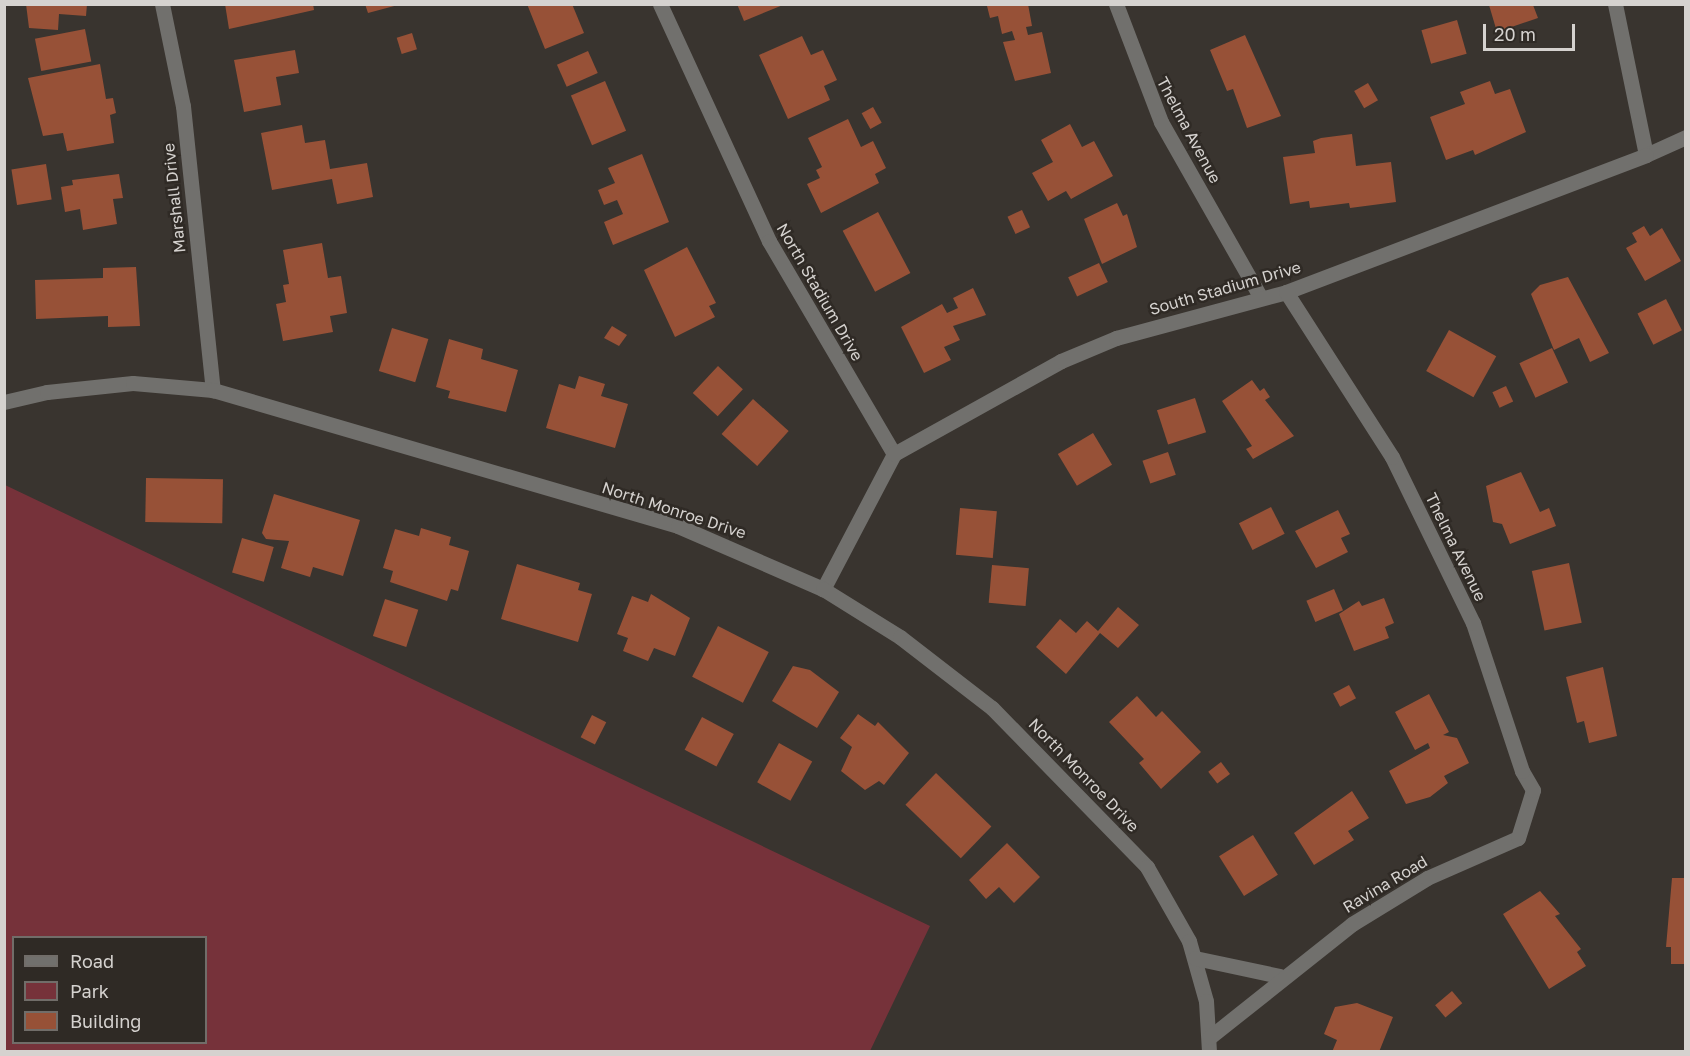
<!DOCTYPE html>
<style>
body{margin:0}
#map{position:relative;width:1690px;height:1056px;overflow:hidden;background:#39342f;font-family:"Golos Text",sans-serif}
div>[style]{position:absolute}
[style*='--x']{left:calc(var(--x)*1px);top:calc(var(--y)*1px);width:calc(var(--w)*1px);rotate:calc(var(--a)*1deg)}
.green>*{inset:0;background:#76323a}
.building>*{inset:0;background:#975137;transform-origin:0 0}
.minor>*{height:15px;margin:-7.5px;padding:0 7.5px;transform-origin:7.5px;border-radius:7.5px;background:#71706d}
span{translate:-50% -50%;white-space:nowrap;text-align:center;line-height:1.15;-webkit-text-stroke:5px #2f2a25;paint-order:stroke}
.street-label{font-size:16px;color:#d5d2cf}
.frame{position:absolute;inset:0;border:6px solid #d5d2cf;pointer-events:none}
.legend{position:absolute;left:12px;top:936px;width:195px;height:108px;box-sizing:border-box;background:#2f2a25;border:2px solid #716d69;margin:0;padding:8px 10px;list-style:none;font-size:18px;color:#d5d2cf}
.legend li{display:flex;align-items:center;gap:12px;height:30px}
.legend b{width:30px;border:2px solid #716d69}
.scale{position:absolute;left:1483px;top:24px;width:92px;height:27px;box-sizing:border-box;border:3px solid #d5d2cf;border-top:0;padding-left:8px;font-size:18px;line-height:21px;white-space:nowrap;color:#d5d2cf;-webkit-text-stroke:4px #2f2a25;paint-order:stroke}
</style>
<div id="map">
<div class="green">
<div style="clip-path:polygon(evenodd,5px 485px,930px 926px,870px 1051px,5px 1051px,5px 485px,14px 938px,206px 938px,206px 1042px,14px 1042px,14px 938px)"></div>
</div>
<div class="building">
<div style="clip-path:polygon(26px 4px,87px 4px,86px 16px,59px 14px,58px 30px,29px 28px)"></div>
<div style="clip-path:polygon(225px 4px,313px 4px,314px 10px,229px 29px)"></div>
<div style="clip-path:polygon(365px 4px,398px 4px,398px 5px,368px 13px)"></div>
<div style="clip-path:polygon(527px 4px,572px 4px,584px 33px,545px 49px)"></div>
<div style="clip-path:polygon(737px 4px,783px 4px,783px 5px,744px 21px)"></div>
<div style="clip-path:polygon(1028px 4px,1032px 26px,1026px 27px,1028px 35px,1042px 32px,1051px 73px,1015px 81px,1003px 42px,1015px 40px,1012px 31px,1002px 34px,998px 16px,990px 18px,987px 6px)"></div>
<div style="clip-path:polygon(1489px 5px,1533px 5px,1538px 18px,1497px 32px)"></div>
<div style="left:1457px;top:20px;width:35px;height:37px;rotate:74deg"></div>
<div style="left:85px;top:29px;width:33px;height:51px;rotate:79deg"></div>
<div style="left:412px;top:33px;width:17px;height:16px;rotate:73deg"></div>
<div style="clip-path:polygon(1245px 35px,1281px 116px,1247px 128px,1233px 89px,1227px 91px,1210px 50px)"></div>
<div style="clip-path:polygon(802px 36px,811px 55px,823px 50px,837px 80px,824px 86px,830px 100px,788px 119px,759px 55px)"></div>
<div style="clip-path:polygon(295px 50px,299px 73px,276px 77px,281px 105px,244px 112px,234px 60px)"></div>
<div style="left:588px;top:51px;width:24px;height:34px;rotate:66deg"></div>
<div style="clip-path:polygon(100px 64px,106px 99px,113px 98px,116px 113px,110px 115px,114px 143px,67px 151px,63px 133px,43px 136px,28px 78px)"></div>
<div style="left:605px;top:81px;width:54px;height:37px;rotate:67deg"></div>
<div style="clip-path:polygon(1490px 81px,1495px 94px,1510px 89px,1526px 132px,1475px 155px,1473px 150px,1446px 160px,1430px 117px,1465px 104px,1460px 92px)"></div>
<div style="left:1368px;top:83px;width:20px;height:16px;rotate:60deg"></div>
<div style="left:873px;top:107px;width:18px;height:13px;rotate:61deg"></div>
<div style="clip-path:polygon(848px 119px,861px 147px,873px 141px,886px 168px,875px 174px,879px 183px,821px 213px,807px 184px,820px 178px,816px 170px,822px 167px,808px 138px)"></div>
<div style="clip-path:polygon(1070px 124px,1082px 147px,1094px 141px,1113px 176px,1071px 199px,1066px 191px,1048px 201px,1032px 173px,1053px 162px,1041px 140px)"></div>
<div style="clip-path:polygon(302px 125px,305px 143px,325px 140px,330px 169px,367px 163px,373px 197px,337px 204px,332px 179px,272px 190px,261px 133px)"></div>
<div style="clip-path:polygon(1352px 134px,1356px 166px,1391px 162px,1396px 202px,1350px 208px,1349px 203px,1310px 208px,1309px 201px,1290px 204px,1283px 157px,1315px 153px,1313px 141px,1321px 138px)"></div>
<div style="clip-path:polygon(642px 154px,669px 222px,613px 245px,604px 222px,623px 214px,617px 200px,604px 205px,598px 190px,615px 183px,608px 168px)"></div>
<div style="left:46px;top:164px;width:36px;height:35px;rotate:81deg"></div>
<div style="clip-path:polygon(119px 174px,123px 198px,113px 199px,117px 224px,83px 230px,80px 209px,65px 212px,61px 187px,73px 185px,72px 180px)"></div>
<div style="clip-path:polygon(1117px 203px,1123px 216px,1127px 214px,1137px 247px,1102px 264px,1084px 219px)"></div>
<div style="left:1022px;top:210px;width:19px;height:16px;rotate:65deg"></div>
<div style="left:878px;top:212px;width:69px;height:40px;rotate:62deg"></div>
<div style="clip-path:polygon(1644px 226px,1650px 236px,1662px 228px,1681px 261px,1645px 281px,1626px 248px,1637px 242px,1632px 233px)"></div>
<div style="clip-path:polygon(322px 243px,328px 278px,341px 276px,347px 313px,330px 316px,333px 332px,283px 341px,276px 304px,286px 302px,283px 285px,289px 284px,283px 250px)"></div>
<div style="clip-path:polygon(687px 247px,716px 303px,709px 306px,715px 317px,675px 337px,644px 270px)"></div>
<div style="left:1099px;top:263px;width:21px;height:34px;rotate:65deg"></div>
<div style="clip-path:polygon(136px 267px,140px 326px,108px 327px,108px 316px,36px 319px,35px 280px,103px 278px,103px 268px)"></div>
<div style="clip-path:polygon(1568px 277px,1609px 353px,1590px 362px,1579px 338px,1554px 350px,1531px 294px,1540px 285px)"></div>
<div style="clip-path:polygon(973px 288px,986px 315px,953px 326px,960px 340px,944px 347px,951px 360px,924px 373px,901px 327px,942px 304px,947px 313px,958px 308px,953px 298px)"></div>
<div style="left:1666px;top:299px;width:35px;height:32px;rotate:63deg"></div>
<div style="clip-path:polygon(612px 326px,627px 335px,619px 346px,604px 338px)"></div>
<div style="left:392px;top:328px;width:38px;height:45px;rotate:17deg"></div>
<div style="left:1449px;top:330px;width:54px;height:47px;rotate:29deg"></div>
<div style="clip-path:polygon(449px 339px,483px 349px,481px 359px,518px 370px,506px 412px,448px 398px,450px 391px,436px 387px)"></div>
<div style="left:1552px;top:348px;width:38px;height:36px;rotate:65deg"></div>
<div style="left:718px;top:366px;width:34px;height:37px;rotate:43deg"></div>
<div style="clip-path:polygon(579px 376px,605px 384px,601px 396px,628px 404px,615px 448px,546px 428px,559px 384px,575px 389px)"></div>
<div style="clip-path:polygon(1252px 380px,1260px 391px,1264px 388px,1270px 397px,1265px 400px,1294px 436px,1253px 459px,1246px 449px,1252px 446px,1222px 401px)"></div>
<div style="left:1506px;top:386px;width:17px;height:15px;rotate:65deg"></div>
<div style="left:1195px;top:398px;width:36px;height:40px;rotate:72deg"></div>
<div style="left:753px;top:399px;width:48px;height:47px;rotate:42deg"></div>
<div style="left:1093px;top:433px;width:37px;height:41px;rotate:59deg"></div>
<div style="left:1168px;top:452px;width:24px;height:27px;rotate:71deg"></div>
<div style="clip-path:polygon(1521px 472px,1540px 512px,1549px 508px,1556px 526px,1510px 544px,1502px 524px,1493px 522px,1486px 486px)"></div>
<div style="left:146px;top:478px;width:77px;height:44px;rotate:1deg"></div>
<div style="clip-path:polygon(274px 494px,360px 520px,343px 576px,313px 567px,310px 577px,281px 568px,289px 541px,266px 539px,262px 533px)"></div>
<div style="left:1271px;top:507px;width:30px;height:36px;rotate:63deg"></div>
<div style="left:960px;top:508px;width:37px;height:47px;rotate:5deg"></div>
<div style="clip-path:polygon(1338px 510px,1350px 534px,1341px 538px,1348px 552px,1316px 568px,1295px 531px)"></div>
<div style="clip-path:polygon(421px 528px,451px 537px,449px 545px,469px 551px,458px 591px,451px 589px,447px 601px,390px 582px,393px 571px,383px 568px,395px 529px,419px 536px)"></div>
<div style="left:242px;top:538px;width:33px;height:36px;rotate:16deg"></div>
<div style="left:1569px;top:563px;width:61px;height:38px;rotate:78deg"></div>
<div style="clip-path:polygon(517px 564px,580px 583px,578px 590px,592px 594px,578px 642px,501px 619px)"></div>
<div style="left:992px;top:565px;width:37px;height:38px;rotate:5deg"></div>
<div style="left:1334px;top:589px;width:23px;height:30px;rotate:67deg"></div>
<div style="clip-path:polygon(651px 594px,690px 618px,675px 656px,654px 648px,648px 661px,623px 651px,628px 638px,617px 634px,632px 596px,648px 602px)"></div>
<div style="clip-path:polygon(1384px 598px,1394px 623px,1385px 627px,1389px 638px,1354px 651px,1339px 614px,1359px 601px,1362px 606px)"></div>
<div style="left:385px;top:599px;width:35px;height:39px;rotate:18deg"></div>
<div style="clip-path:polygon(1118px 607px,1139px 625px,1118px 648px,1100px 633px,1066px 674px,1036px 647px,1060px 619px,1076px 633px,1087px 621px,1098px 631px)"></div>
<div style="left:718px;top:626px;width:57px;height:57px;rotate:27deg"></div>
<div style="clip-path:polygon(793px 666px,810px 670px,839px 692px,817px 728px,772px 701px)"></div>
<div style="clip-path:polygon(1603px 667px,1617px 736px,1589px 743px,1584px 721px,1577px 723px,1566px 677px)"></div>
<div style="left:1349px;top:685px;width:15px;height:18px;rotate:62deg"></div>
<div style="clip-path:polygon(1429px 694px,1449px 732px,1443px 735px,1457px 738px,1469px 763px,1444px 776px,1448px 783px,1430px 797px,1406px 804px,1389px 771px,1430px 748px,1428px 743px,1415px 750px,1395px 712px)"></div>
<div style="clip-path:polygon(1137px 696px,1156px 717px,1162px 711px,1201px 752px,1161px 789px,1139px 763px,1144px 759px,1109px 722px)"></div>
<div style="clip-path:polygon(858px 714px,875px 726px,878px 722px,909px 753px,884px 785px,879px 781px,865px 790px,841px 771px,852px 747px,840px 738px)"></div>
<div style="left:592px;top:715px;width:16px;height:25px;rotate:27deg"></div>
<div style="left:702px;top:717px;width:36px;height:37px;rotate:28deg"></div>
<div style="left:779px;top:743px;width:38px;height:45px;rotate:29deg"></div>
<div style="left:1221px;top:762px;width:15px;height:16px;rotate:53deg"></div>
<div style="left:936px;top:773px;width:77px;height:44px;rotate:44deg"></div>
<div style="clip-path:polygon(1352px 791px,1369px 818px,1348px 831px,1354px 840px,1314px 865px,1294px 833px)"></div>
<div style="left:1253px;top:835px;width:47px;height:40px;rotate:58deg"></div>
<div style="clip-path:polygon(1007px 843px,1040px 877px,1014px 903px,999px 887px,986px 899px,969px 880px)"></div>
<div style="clip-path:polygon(1672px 878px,1686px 878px,1686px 964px,1671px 964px,1671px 947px,1666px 947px)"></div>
<div style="clip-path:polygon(1540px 891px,1560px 914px,1555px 916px,1581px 949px,1577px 952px,1586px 966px,1549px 989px,1503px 914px)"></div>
<div style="left:1452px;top:991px;width:16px;height:22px;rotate:50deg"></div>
<div style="clip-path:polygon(1357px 1003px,1393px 1017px,1379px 1052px,1332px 1052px,1337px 1040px,1324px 1034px,1335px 1007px)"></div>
</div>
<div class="minor">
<div style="--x:162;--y:4;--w:104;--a:78.4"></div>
<div style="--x:183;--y:106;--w:286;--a:84"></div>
<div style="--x:660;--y:4;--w:261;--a:65.3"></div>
<div style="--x:769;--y:241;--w:247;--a:59.6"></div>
<div style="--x:894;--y:454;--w:153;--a:117.7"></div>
<div style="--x:1116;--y:4;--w:126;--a:69.1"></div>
<div style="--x:1161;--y:122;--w:202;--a:60.4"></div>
<div style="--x:1615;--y:4;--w:154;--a:78.4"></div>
<div style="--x:1646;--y:155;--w:44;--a:-24.2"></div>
<div style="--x:4;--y:402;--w:44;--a:-13.1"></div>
<div style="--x:47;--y:392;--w:86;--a:-6"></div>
<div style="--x:133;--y:383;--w:80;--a:5"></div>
<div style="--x:213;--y:390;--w:484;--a:16.3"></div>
<div style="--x:678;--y:526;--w:158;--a:23.5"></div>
<div style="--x:823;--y:589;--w:91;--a:31.9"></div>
<div style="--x:900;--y:637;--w:116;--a:37.7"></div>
<div style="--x:992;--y:708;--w:222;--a:45.7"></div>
<div style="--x:1147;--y:867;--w:85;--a:60.4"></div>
<div style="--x:1189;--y:941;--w:62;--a:74.2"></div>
<div style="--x:1206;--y:1001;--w:51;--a:86.6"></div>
<div style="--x:894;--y:454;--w:191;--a:-29.1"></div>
<div style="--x:1061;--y:361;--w:60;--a:-22.7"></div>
<div style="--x:1116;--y:338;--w:176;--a:-15.1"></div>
<div style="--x:1286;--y:292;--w:385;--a:-20.8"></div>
<div style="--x:1195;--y:958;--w:87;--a:12"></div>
<div style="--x:1210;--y:1037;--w:181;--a:-38.5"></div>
<div style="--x:1352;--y:924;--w:88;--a:-31.5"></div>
<div style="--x:1427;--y:878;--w:99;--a:-23.7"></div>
<div style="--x:1518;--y:838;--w:50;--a:-72.6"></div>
<div style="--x:1533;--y:790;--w:22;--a:-120"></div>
<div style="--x:1522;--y:771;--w:156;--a:-108.3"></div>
<div style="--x:1473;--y:623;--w:185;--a:-116"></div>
<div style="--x:1392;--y:457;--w:196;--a:-122.7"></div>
</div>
<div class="street-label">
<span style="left:1189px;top:130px;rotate:62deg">Thelma Avenue</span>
<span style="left:174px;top:198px;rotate:-96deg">Marshall Drive</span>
<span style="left:1225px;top:288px;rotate:-16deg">South Stadium Drive</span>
<span style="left:820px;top:292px;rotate:60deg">North Stadium Drive</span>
<span style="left:674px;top:510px;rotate:18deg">North Monroe Drive</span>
<span style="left:1456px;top:547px;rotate:64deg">Thelma Avenue</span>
<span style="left:1084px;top:775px;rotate:46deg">North Monroe Drive</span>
<span style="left:1385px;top:884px;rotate:-31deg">Ravina Road</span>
</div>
<div class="frame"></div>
<ul class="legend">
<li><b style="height:8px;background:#71706d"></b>Road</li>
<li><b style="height:16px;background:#76323a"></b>Park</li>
<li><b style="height:16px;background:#975137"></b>Building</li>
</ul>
<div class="scale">20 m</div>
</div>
